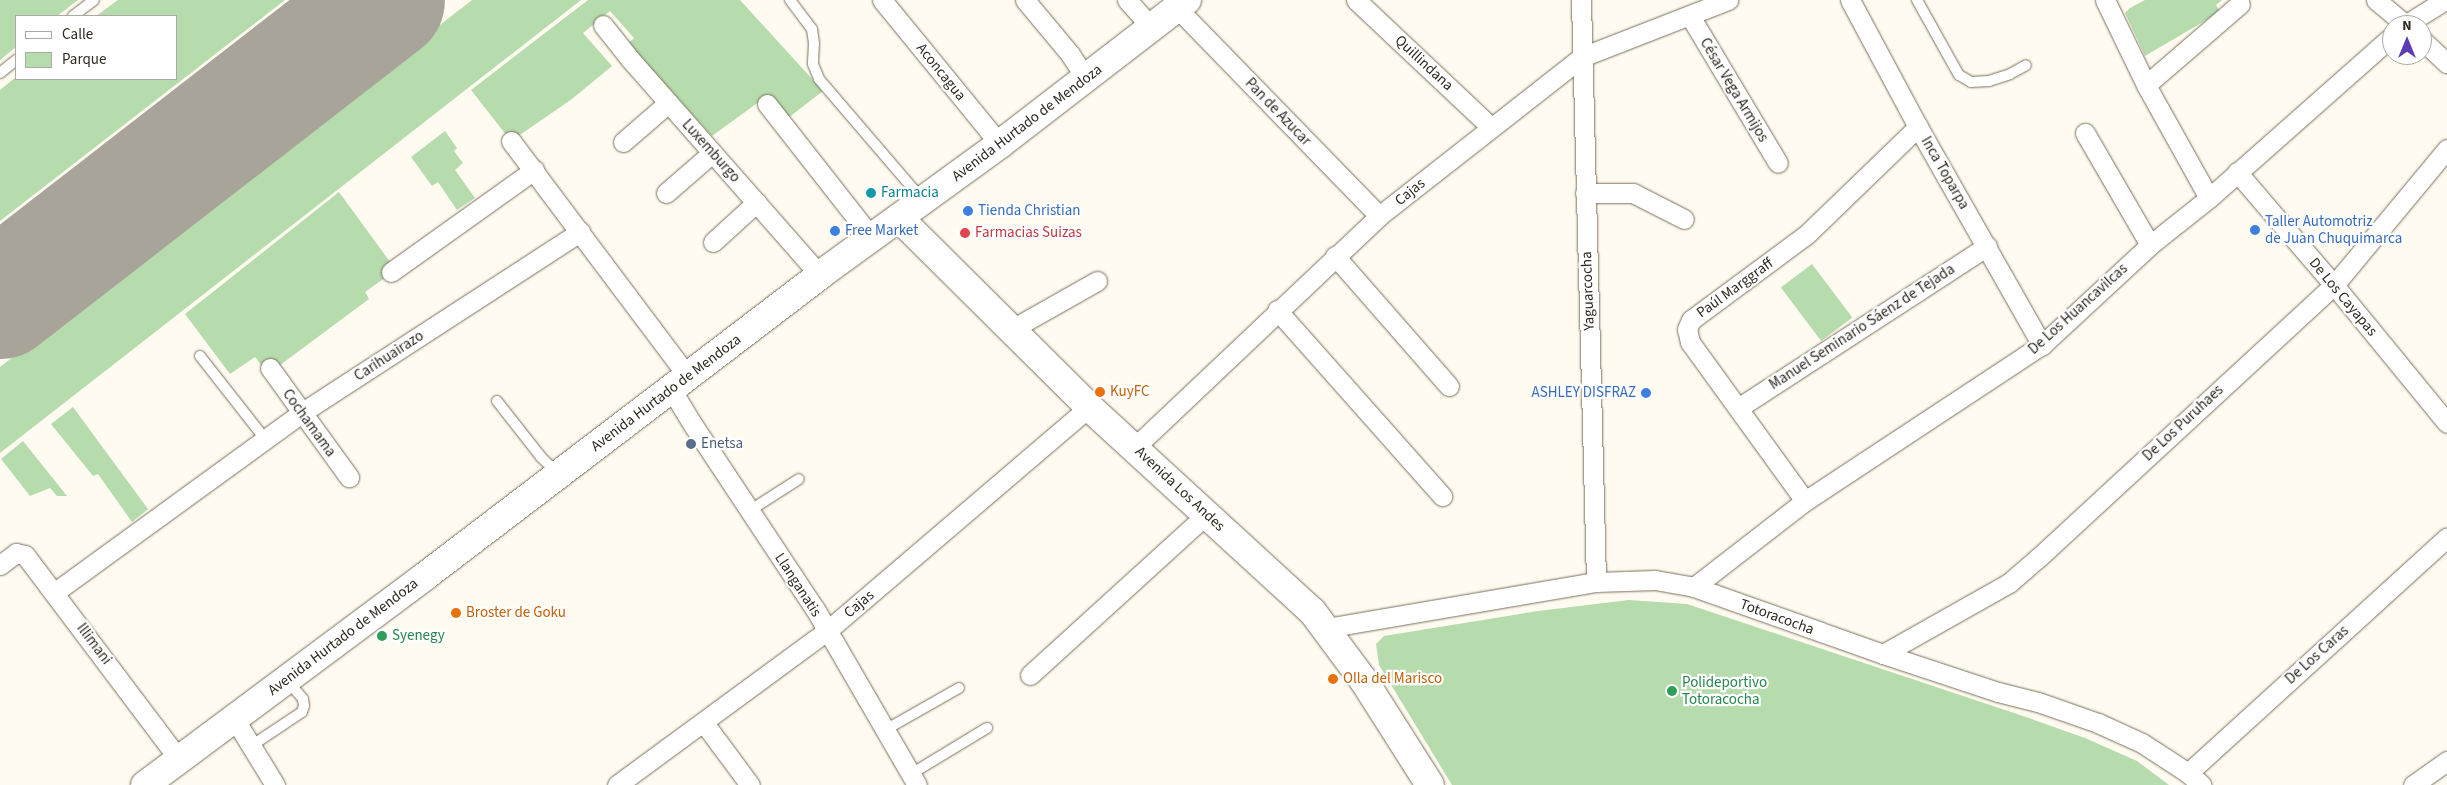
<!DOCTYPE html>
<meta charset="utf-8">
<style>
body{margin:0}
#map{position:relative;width:2447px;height:785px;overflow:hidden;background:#fffbf1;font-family:"Source Sans 3",sans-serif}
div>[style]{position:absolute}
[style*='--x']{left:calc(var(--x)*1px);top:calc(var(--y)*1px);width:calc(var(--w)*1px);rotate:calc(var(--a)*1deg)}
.green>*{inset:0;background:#b6dbac;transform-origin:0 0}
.runway>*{height:119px;margin:-59.5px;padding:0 59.5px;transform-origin:59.5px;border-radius:59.5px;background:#a8a49a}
.roads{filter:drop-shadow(0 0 1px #79705a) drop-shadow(0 0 1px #79705a)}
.lane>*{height:10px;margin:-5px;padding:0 5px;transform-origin:5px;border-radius:5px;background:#fff}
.street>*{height:19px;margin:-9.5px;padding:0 9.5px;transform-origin:9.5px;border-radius:9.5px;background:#fff}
.secondary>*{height:28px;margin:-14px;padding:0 14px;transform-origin:14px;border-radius:14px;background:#fff}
.dots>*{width:14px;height:14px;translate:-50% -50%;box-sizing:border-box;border:2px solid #fff;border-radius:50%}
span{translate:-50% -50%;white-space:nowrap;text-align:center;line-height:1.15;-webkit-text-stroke:4.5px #fff;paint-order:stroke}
.street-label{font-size:15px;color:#2d291f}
.culture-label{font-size:15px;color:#0d838f}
.left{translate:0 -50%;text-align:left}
.shop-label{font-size:15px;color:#366cbe}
.right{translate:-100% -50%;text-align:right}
.health-label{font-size:15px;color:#be3a42}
.food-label{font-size:15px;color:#c56008}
.service-label{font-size:15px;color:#4e5e75}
.leisure-label{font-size:15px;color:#27864d}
.legend{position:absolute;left:15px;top:15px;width:162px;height:65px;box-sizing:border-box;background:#fff;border:1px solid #aba9a5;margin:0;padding:6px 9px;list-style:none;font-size:15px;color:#2d291f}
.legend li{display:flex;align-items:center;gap:10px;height:25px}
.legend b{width:25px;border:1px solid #aba9a5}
.north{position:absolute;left:2382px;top:15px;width:50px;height:50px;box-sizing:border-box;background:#fff;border:1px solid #aba9a5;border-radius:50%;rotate:0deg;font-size:14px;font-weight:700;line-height:20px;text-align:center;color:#2d291f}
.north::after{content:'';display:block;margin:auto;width:18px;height:22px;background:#5d3bb3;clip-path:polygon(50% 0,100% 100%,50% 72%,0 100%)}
</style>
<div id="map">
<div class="green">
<div style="clip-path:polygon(0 0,78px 0,57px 16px,16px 16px,16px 47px,0 60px)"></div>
<div style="clip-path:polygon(118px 0,285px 0,0 221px,0 90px,16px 77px,176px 79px,176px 16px,96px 16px)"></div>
<div style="clip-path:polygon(472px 0,581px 0,0 453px,0 367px)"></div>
<div style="clip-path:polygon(588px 0,740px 0,823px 91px,788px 118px,767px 96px,712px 136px,628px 44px,634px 38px,610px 11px,583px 33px,612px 66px,572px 99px,511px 141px,471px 90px)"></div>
<div style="clip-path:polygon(2145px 0,2222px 0,2216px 5px,2220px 12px,2145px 56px,2125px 13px,2130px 8px)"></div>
<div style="clip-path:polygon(445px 131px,457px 148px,454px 151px,463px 163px,455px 170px,475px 198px,457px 210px,438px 182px,432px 186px,411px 157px)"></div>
<div style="clip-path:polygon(339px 192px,396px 270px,365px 292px,369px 299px,268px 374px,255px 357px,230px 374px,185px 314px)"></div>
<div style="left:1812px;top:264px;width:67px;height:39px;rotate:53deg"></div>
<div style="clip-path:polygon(73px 407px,148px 509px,132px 522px,98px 474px,93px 476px,51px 424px)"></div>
<div style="clip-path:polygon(23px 441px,67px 496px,57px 496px,50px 488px,30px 496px,1px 459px)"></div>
<div style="clip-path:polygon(1629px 600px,1687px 604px,2026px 717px,2085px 738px,2137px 761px,2169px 785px,1452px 785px,1379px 665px,1376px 644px,1384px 636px,1538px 611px)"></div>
</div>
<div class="runway">
<div style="--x:0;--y:299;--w:487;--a:-37.8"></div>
</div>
<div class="roads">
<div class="lane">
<div style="--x:790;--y:0;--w:36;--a:53"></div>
<div style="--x:812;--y:29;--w:14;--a:82"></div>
<div style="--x:814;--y:43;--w:21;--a:93"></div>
<div style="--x:813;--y:64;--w:16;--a:68"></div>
<div style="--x:819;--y:79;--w:158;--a:49.4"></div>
<div style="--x:1917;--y:0;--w:86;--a:60.8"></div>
<div style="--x:1959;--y:75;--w:14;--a:30"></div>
<div style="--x:1971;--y:82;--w:18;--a:-3"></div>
<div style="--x:1989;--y:81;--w:22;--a:-18"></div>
<div style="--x:2010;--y:74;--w:18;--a:-29"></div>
<div style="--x:73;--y:16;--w:26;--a:-37"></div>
<div style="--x:0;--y:73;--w:21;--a:-39"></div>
<div style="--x:200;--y:356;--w:105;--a:51.9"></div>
<div style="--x:497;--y:401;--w:71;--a:51.8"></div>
<div style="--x:541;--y:457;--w:24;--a:45"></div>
<div style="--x:749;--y:511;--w:59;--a:-32.6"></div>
<div style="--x:885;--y:730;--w:85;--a:-29.6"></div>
<div style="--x:251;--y:746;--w:61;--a:-33.7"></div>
<div style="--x:302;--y:712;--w:6;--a:-72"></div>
<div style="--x:304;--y:706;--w:7;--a:-98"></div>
<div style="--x:303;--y:699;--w:25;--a:-130"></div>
<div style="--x:911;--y:774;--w:89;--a:-31.2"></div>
</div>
<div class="street">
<div style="--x:882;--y:0;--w:186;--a:50.7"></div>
<div style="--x:1025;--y:0;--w:70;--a:50.2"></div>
<div style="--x:1070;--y:54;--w:30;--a:57"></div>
<div style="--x:1127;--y:0;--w:36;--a:48"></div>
<div style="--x:1356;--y:0;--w:185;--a:43.3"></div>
<div style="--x:1581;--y:0;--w:582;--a:88.52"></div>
<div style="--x:1850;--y:0;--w:144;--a:61.8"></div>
<div style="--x:1918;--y:127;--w:251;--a:60.4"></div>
<div style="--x:2105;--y:0;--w:94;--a:64.2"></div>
<div style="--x:2146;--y:85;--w:129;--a:60.9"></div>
<div style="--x:2376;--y:0;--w:39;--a:40"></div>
<div style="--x:1177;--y:8;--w:290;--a:45.8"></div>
<div style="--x:1690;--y:16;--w:171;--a:59.1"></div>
<div style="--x:603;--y:25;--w:43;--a:51.5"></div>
<div style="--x:630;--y:59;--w:288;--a:48.7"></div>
<div style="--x:2405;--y:25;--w:47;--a:-32"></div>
<div style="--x:2422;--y:40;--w:34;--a:43"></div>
<div style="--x:2146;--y:85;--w:124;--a:-40.8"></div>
<div style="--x:767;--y:104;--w:172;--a:51.9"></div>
<div style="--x:2085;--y:133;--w:129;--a:59.9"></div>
<div style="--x:511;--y:141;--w:295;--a:53.1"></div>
<div style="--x:623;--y:142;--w:60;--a:-40.9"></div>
<div style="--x:2237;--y:172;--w:149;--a:49.4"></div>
<div style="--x:2334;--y:285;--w:178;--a:50.7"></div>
<div style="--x:666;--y:193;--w:61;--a:-41"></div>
<div style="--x:1585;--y:193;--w:48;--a:0"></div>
<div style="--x:1633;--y:193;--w:57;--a:27"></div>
<div style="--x:713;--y:242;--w:59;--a:-42.3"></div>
<div style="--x:1335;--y:256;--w:173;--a:48.8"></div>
<div style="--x:391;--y:272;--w:176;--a:-35.5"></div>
<div style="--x:1277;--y:310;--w:249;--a:48.4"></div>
<div style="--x:1010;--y:330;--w:100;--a:-29.4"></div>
<div style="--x:270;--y:368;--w:135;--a:54.1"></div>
<div style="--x:671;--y:389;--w:42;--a:58.6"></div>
<div style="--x:693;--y:425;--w:221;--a:56.5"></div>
<div style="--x:815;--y:609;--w:203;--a:59.9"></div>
<div style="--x:1738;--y:408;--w:297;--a:-33"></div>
<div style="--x:1135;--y:447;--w:336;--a:-43.4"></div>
<div style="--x:1379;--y:216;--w:258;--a:-38.1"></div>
<div style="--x:1582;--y:57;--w:157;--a:-21.3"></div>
<div style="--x:1805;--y:501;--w:196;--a:-125.9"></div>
<div style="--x:1690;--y:342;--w:13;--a:-103"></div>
<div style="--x:1687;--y:329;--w:10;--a:-66"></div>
<div style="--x:1691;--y:320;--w:143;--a:-36.5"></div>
<div style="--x:1806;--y:235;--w:156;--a:-44"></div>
<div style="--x:0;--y:565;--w:20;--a:-37"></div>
<div style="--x:16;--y:553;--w:9;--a:13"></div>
<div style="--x:25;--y:555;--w:256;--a:53"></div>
<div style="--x:1694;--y:587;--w:140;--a:-37.8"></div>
<div style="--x:1805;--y:501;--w:284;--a:-33.4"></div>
<div style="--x:2042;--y:345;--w:147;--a:-42.8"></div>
<div style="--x:2150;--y:245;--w:75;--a:-38.5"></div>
<div style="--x:2209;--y:198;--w:244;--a:-41.5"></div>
<div style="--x:55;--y:592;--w:304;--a:-36"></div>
<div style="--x:301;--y:413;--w:333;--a:-33"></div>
<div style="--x:1326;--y:628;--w:274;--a:-9.7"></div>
<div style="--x:1596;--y:582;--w:59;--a:-1.9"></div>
<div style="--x:1655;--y:580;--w:40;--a:10"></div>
<div style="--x:1694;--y:587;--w:201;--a:19.5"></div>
<div style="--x:1883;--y:654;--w:121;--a:18.3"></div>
<div style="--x:1998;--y:692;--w:41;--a:14"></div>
<div style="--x:2038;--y:702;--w:64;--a:19.3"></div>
<div style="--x:2098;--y:723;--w:48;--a:24.4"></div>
<div style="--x:2142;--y:743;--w:55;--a:33.1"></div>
<div style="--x:2188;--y:773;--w:18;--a:41"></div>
<div style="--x:1883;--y:654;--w:145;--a:-29.4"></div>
<div style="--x:2009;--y:583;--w:38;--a:-41"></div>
<div style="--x:2038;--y:558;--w:403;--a:-42.7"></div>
<div style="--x:2334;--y:285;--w:177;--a:-50.3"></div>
<div style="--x:1030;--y:675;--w:239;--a:-42.3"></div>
<div style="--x:234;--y:718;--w:79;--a:58.5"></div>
<div style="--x:704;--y:723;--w:77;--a:53.4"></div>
<div style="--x:2188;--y:773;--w:350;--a:-42.3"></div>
<div style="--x:617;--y:785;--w:262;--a:-36.3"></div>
<div style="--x:828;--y:630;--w:343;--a:-40.5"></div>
<div style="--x:2413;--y:785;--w:42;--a:-35.2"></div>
</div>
<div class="secondary">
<div style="--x:900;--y:219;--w:267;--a:44.8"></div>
<div style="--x:1089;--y:407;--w:302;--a:42.5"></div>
<div style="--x:1312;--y:611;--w:87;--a:53.4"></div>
<div style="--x:1364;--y:681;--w:123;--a:57.6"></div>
<div style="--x:145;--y:785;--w:348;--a:-36.7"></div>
<div style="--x:424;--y:577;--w:498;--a:-37.3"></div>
<div style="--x:820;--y:275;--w:223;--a:-36"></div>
<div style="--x:1000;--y:144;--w:236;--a:-37.6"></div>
</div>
</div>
<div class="dots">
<div style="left:871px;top:193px;background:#0f9aa8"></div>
<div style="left:968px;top:211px;background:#3f7fe0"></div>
<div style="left:2255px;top:230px;background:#3f7fe0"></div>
<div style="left:835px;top:231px;background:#3f7fe0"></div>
<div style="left:965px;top:233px;background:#e0444e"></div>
<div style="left:1100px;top:392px;background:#e8710a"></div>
<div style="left:1646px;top:393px;background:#3f7fe0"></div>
<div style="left:691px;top:444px;background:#5c6f8a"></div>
<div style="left:456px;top:613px;background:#e8710a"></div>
<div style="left:382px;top:636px;background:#2e9e5b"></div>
<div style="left:1333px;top:679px;background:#e8710a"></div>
<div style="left:1672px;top:691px;background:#2e9e5b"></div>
</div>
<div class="street-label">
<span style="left:1424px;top:63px;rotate:43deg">Quillindana</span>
<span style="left:941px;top:72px;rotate:51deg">Aconcagua</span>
<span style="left:1734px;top:90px;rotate:59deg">César Vega Armijos</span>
<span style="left:1278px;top:112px;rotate:46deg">Pan de Azucar</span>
<span style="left:1027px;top:123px;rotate:-37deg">Avenida Hurtado de Mendoza</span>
<span style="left:711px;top:151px;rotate:48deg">Luxemburgo</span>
<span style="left:1945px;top:173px;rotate:60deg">Inca Toparpa</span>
<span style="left:1410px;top:192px;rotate:-39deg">Cajas</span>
<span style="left:1735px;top:288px;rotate:-36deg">Paúl Marggraff</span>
<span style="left:1588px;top:291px;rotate:-92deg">Yaguarcocha</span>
<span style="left:2343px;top:297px;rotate:50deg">De Los Cayapas</span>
<span style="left:2078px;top:309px;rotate:-42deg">De Los Huancavilcas</span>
<span style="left:1862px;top:327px;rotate:-33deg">Manuel Seminario Sáenz de Tejada</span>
<span style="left:389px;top:356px;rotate:-33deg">Carihuairazo</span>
<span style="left:666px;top:393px;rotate:-37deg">Avenida Hurtado de Mendoza</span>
<span style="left:309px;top:423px;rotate:54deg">Cochamama</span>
<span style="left:2183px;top:423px;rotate:-43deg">De Los Puruhaes</span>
<span style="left:1180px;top:489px;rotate:43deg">Avenida Los Andes</span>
<span style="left:798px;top:585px;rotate:57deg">Llanganatis</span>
<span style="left:859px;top:604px;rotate:-40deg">Cajas</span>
<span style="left:1777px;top:617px;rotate:20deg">Totoracocha</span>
<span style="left:343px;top:637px;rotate:-37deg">Avenida Hurtado de Mendoza</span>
<span style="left:94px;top:644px;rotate:53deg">Illimani</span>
<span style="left:2317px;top:655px;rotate:-42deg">De Los Caras</span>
</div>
<div class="culture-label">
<span class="left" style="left:881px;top:193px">Farmacia</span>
</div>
<div class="shop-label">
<span class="left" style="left:978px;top:211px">Tienda Christian</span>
<span class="left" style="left:2265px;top:230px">Taller Automotriz<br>de Juan Chuquimarca</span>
<span class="left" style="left:845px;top:231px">Free Market</span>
<span class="right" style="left:1636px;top:393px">ASHLEY DISFRAZ</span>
</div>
<div class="health-label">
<span class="left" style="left:975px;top:233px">Farmacias Suizas</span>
</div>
<div class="food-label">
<span class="left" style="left:1110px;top:392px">KuyFC</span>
<span class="left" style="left:466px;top:613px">Broster de Goku</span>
<span class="left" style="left:1343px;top:679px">Olla del Marisco</span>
</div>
<div class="service-label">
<span class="left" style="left:701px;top:444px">Enetsa</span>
</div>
<div class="leisure-label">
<span class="left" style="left:392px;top:636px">Syenegy</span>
<span class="left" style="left:1682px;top:691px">Polideportivo<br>Totoracocha</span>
</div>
<ul class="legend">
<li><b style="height:6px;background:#fff"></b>Calle</li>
<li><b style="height:14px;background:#b6dbac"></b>Parque</li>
</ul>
<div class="north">N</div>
</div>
